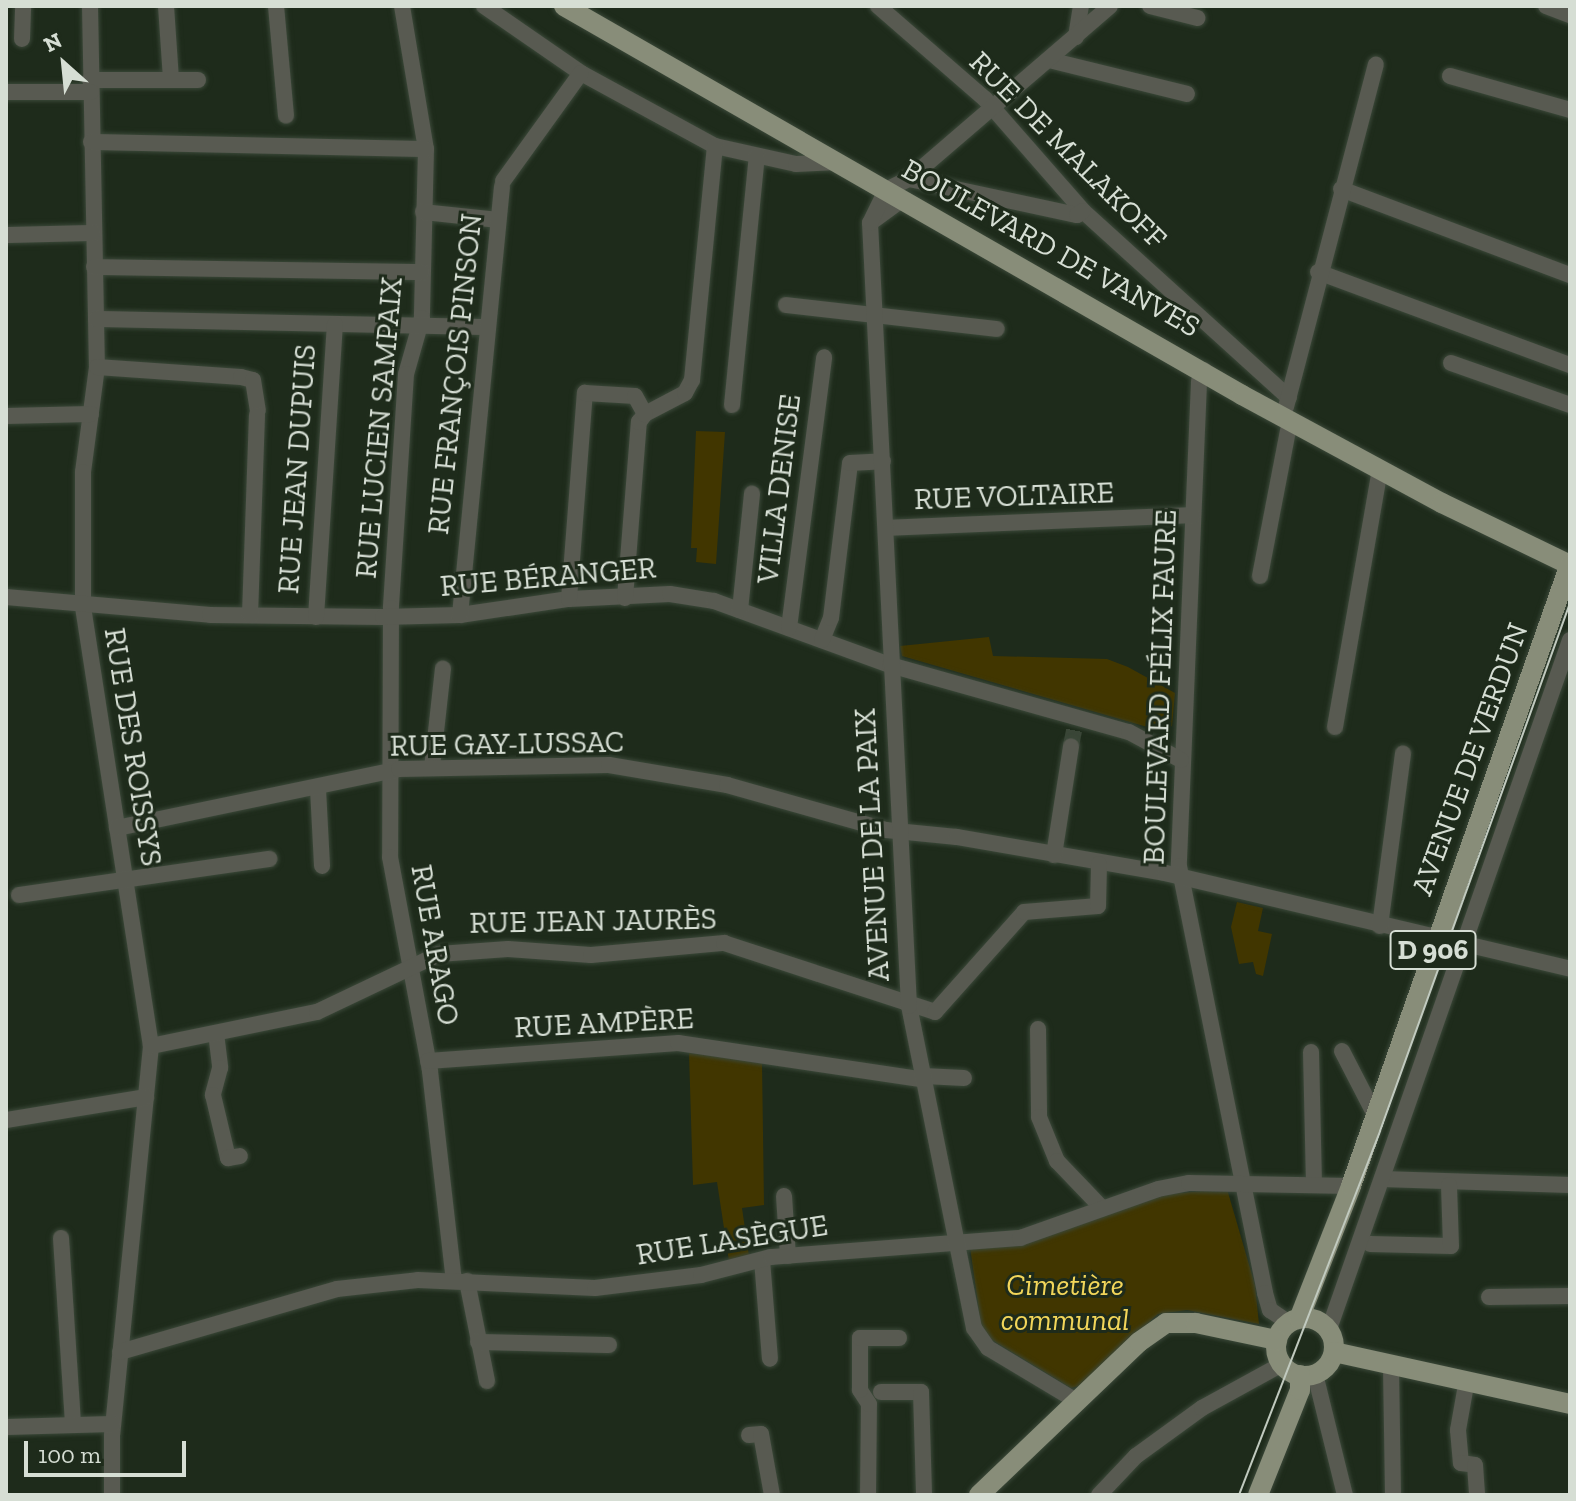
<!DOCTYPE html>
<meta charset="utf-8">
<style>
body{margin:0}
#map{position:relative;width:1576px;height:1501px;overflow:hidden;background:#1e2b1b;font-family:"Zilla Slab",serif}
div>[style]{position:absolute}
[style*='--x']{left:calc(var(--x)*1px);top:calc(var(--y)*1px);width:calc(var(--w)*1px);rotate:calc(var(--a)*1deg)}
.green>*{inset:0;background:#413600}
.minor-tunnel>*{height:16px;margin-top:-8px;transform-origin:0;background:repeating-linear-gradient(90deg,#3a4637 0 16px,transparent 0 24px)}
.roads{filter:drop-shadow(0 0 2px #3b4839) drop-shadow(0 0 2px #3b4839)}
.minor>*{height:16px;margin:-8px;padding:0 8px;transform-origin:8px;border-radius:8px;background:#585a51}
.major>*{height:20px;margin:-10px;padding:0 10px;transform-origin:10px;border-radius:10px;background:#888d79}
.major>.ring{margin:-10px;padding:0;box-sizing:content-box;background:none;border:20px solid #888d79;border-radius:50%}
.tram>*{height:2px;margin:-1px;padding:0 1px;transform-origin:1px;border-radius:1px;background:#c1cabf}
span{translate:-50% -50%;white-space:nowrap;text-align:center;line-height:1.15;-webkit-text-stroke:6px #1e2b1b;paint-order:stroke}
.shield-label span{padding:2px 6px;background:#1e2b1b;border:2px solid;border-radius:6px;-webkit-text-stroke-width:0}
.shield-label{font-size:28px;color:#d6ded4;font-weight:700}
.street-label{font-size:30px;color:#d6ded4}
.park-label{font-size:30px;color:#f2d65a;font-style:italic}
.frame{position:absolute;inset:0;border:8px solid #d6ded4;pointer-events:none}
.north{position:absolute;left:24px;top:24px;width:80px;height:80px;-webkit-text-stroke:6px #1e2b1b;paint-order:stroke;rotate:333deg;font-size:22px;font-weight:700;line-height:32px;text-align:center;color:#d6ded4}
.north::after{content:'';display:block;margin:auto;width:28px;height:36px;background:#d6ded4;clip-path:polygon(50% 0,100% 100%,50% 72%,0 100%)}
.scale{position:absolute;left:24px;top:1441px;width:162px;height:36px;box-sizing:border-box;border:4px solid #d6ded4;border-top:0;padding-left:10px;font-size:24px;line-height:28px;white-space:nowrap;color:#d6ded4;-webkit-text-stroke:6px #1e2b1b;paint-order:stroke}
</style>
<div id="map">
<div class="green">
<div style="clip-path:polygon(696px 431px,725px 432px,716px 564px,696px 562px,697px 548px,691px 548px)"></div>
<div style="clip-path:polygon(989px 637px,993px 656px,1107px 659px,1128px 667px,1175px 693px,1172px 726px,1161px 731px,902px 656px,900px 646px)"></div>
<div style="clip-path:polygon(1237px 902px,1263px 908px,1258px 931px,1272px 934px,1263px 976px,1256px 974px,1253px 962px,1239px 964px,1231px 927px)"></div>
<div style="clip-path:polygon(689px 1053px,762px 1062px,764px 1205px,742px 1208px,749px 1256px,729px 1261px,717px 1182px,693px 1185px)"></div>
<div style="clip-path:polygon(1227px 1189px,1255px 1285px,1259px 1324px,1187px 1310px,1158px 1314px,1079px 1386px,1071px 1388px,992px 1340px,981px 1325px,970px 1247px,1157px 1195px)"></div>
</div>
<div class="minor-tunnel">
<div style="--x:1071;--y:746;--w:21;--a:-79"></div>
</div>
<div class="roads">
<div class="minor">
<div style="--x:90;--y:6;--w:361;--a:88.9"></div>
<div style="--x:97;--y:367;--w:106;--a:97.6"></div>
<div style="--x:83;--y:472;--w:135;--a:90"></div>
<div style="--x:83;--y:607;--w:444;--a:81.2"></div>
<div style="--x:151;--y:1046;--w:390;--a:95.7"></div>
<div style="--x:112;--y:1434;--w:61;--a:90"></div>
<div style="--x:166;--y:6;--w:74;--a:86.1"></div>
<div style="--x:276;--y:6;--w:110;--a:84.8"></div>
<div style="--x:402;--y:6;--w:145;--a:80.5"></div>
<div style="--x:426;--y:149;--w:169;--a:91.4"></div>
<div style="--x:422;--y:318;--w:58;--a:105.9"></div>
<div style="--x:406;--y:374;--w:234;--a:93.7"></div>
<div style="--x:391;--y:608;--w:249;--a:90.2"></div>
<div style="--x:390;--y:857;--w:218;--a:79.4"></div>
<div style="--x:430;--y:1071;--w:211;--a:83.5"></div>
<div style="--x:484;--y:6;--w:118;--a:34.6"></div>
<div style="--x:581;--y:73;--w:153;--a:28.6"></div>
<div style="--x:715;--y:146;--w:83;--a:12.5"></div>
<div style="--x:796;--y:164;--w:42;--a:-2.7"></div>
<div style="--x:878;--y:6;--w:142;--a:41"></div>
<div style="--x:985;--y:99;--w:149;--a:48.8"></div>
<div style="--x:1083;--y:211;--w:278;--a:42.2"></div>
<div style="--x:1150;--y:6;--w:49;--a:14.3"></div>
<div style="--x:1546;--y:6;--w:26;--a:21"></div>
<div style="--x:1076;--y:37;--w:31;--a:-81"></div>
<div style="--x:22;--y:39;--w:33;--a:-88"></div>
<div style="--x:1049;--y:60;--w:142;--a:13.8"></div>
<div style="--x:1450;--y:76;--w:125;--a:15.8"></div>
<div style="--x:90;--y:80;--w:108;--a:0"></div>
<div style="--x:6;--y:92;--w:85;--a:0"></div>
<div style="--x:91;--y:142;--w:335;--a:1.2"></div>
<div style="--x:909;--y:179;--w:172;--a:12.1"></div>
<div style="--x:1077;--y:215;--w:7;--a:-34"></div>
<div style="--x:503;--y:181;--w:133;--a:-54.2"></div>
<div style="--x:1341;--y:189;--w:245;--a:20.6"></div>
<div style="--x:423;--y:212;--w:75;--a:6.1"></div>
<div style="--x:870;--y:223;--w:41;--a:-36"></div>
<div style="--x:6;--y:235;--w:87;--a:-1.3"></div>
<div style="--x:94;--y:267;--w:328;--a:0.9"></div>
<div style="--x:1318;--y:272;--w:269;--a:20.3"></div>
<div style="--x:786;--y:305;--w:212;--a:6.5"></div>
<div style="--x:96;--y:319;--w:391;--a:1.2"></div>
<div style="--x:1451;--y:363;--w:126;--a:19.4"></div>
<div style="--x:97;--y:367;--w:144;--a:4"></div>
<div style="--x:241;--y:377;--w:12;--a:14"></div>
<div style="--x:253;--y:380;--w:31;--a:81"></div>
<div style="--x:1204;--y:370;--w:13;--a:113"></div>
<div style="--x:1199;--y:382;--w:484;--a:92.4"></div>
<div style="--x:1179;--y:866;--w:436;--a:78.6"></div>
<div style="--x:1265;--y:1293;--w:18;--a:74"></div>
<div style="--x:1270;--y:1310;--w:23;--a:34"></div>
<div style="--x:732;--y:405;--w:250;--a:-84.3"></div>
<div style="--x:1286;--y:407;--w:354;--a:-75.3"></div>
<div style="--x:6;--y:416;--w:85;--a:-1.3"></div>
<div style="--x:886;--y:528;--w:307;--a:-2.4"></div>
<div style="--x:1260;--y:576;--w:159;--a:-79.1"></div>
<div style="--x:6;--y:597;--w:205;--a:5"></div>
<div style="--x:210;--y:615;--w:173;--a:0.7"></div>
<div style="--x:383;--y:617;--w:77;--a:-1.5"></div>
<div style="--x:460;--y:615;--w:110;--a:-8.4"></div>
<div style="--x:569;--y:599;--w:101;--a:-2.8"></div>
<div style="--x:670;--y:594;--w:45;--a:9"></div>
<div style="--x:714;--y:601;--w:187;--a:20"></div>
<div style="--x:890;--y:665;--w:248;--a:15.7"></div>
<div style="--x:1129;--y:732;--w:59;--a:28.3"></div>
<div style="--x:625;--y:598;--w:177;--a:-85.5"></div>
<div style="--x:639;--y:422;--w:10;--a:-53"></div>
<div style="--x:645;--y:414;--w:45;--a:-27.7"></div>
<div style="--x:685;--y:393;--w:15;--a:-62"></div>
<div style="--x:692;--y:380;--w:235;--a:-84.4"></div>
<div style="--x:569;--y:599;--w:207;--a:-85.6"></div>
<div style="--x:585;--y:393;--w:50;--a:3.4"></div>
<div style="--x:635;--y:396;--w:21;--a:61"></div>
<div style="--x:740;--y:610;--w:117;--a:-84.1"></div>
<div style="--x:250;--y:615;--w:200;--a:-88"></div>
<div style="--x:460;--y:615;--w:430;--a:-84.4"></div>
<div style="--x:316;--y:617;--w:293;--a:-86.3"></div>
<div style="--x:789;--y:628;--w:273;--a:-82.6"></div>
<div style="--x:822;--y:640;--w:24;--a:-68"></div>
<div style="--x:831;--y:618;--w:156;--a:-83"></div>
<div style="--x:850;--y:463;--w:33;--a:-3"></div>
<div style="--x:1335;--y:727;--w:261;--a:-80.1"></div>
<div style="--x:432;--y:768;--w:100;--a:-83.7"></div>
<div style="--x:318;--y:789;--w:77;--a:87"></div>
<div style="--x:117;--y:828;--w:288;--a:-11.8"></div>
<div style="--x:399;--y:769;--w:210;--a:-1.1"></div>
<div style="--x:609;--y:765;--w:120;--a:9.6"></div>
<div style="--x:727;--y:785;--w:165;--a:15.8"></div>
<div style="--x:886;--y:830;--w:71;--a:5.6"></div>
<div style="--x:957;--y:837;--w:211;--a:9.8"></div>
<div style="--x:1165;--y:873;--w:416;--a:13.3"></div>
<div style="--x:1054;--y:855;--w:110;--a:-81.1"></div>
<div style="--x:19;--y:895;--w:253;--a:-8.2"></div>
<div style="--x:1380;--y:926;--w:174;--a:-82.4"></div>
<div style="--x:1038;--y:1029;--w:88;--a:89.3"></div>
<div style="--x:1039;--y:1117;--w:48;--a:67.8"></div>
<div style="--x:1057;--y:1161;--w:65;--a:46.2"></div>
<div style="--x:216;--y:1033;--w:35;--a:83"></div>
<div style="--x:220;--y:1068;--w:28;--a:105"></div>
<div style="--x:213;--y:1095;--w:65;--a:76.6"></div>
<div style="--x:228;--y:1158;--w:12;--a:-9"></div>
<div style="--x:151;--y:1046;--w:169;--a:-11.6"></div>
<div style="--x:317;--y:1012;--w:135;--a:-25.4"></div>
<div style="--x:439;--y:954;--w:69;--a:-4.1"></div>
<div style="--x:508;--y:949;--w:83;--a:4.1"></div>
<div style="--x:591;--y:955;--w:134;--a:-5.2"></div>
<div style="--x:724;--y:943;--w:222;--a:18.1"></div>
<div style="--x:935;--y:1012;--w:134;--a:-48.3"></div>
<div style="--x:1024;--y:912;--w:74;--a:-4.6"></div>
<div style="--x:1098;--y:906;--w:42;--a:-88.6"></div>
<div style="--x:1342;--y:1051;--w:74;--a:62.7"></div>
<div style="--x:1311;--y:1052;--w:131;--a:88.7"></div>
<div style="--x:428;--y:1061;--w:251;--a:-4.1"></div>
<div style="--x:678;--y:1043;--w:250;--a:8.5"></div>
<div style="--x:924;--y:1076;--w:40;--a:2.9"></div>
<div style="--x:6;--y:1120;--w:142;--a:-9.3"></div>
<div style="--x:1382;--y:1179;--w:188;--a:1.8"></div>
<div style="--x:784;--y:1196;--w:60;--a:86.2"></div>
<div style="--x:61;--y:1238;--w:187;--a:86.3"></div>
<div style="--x:1370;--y:1244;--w:81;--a:1.4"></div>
<div style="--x:1451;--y:1246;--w:61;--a:-91.9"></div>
<div style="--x:762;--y:1260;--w:99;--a:85.4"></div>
<div style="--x:467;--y:1281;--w:102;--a:78.7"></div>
<div style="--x:1489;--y:1297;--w:81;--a:-0.7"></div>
<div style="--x:1329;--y:1329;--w:730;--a:-70.72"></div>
<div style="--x:478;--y:1342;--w:131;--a:1.3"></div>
<div style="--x:120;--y:1352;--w:226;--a:-16.2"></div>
<div style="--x:337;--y:1289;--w:81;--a:-6.3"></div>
<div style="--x:418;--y:1280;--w:177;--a:2.6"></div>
<div style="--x:595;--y:1288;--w:107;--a:-7"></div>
<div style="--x:701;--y:1275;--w:72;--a:-14.4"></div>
<div style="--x:771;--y:1257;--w:250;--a:-4.4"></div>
<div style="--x:1020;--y:1238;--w:146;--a:-19.5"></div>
<div style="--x:1158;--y:1189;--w:32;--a:-11"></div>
<div style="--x:1189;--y:1183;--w:162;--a:1.1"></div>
<div style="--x:1391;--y:1367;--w:128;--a:89.1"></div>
<div style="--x:1315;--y:1374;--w:125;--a:76.1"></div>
<div style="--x:1466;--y:1385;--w:46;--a:100.1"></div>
<div style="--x:1458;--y:1430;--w:33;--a:85"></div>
<div style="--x:1461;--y:1463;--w:14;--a:8"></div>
<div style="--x:1475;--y:1465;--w:30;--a:86"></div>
<div style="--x:881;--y:1392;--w:40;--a:0"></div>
<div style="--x:921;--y:1392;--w:103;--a:88.3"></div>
<div style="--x:1078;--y:1402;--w:105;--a:-149"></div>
<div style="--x:988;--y:1348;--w:24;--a:-125"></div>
<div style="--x:974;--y:1328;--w:328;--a:-101.4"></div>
<div style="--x:909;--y:1006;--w:784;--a:-92.85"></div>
<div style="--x:870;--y:223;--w:37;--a:-64"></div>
<div style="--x:886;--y:190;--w:25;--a:-26"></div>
<div style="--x:909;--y:179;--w:265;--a:-40.7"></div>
<div style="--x:6;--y:1427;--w:107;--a:-1.6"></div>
<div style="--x:749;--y:1435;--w:12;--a:-5"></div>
<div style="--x:761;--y:1434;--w:62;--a:79.8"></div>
<div style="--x:868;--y:1495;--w:91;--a:-89.4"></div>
<div style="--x:869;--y:1404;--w:17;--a:-123"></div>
<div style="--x:860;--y:1390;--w:52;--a:-90"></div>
<div style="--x:860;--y:1338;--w:39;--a:0"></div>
<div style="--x:1099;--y:1495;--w:54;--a:-46.5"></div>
<div style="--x:1136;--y:1456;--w:82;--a:-36"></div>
<div style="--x:1202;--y:1408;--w:91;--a:-28.8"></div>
</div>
<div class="major">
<div style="--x:564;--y:6;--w:782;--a:29.84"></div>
<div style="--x:1242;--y:395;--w:227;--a:28.4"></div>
<div style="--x:1442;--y:503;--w:142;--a:25.8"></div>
<div class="ring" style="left:1276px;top:1318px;width:38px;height:38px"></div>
<div style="--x:1299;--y:1319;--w:143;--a:-68.6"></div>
<div style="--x:1351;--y:1186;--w:659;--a:-70.6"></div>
<div style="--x:1334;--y:1352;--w:242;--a:12.4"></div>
<div style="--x:979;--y:1495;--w:221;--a:-43.7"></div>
<div style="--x:1139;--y:1342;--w:33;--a:-35"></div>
<div style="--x:1166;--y:1323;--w:30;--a:0"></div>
<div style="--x:1196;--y:1323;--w:83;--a:11.9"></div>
<div style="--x:1258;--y:1495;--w:113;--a:-68.2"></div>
<div style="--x:1300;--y:1390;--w:15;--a:-90"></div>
</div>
</div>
<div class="tram">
<div style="--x:1239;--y:1495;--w:390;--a:-68.8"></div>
<div style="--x:1380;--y:1131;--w:561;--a:-70.21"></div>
</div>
<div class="shield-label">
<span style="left:1433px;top:950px">D 906</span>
</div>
<div class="street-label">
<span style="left:1068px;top:150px;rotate:45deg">RUE DE MALAKOFF</span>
<span style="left:1051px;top:248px;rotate:29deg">BOULEVARD DE VANVES</span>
<span style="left:455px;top:374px;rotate:-84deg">RUE FRANÇOIS PINSON</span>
<span style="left:379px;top:428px;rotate:-85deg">RUE LUCIEN SAMPAIX</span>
<span style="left:297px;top:469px;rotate:-86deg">RUE JEAN DUPUIS</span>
<span style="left:779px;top:489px;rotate:-83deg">VILLA DENISE</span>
<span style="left:1014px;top:496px;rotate:-2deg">RUE VOLTAIRE</span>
<span style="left:548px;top:577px;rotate:-5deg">RUE BÉRANGER</span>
<span style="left:1160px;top:687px;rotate:-88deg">BOULEVARD FÉLIX FAURE</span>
<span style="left:507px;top:744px;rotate:-1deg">RUE GAY-LUSSAC</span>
<span style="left:133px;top:747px;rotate:81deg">RUE DES ROISSYS</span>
<span style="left:1470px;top:759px;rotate:-70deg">AVENUE DE VERDUN</span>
<span style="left:872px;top:845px;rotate:-93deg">AVENUE DE LA PAIX</span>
<span style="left:593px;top:921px;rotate:-1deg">RUE JEAN JAURÈS</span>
<span style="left:435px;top:945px;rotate:80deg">RUE ARAGO</span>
<span style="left:604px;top:1023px;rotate:-3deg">RUE AMPÈRE</span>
<span style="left:732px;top:1240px;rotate:-9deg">RUE LASÈGUE</span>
</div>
<div class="park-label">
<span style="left:1065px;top:1302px">Cimetière<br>communal</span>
</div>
<div class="frame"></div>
<div class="north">N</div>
<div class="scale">100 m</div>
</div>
